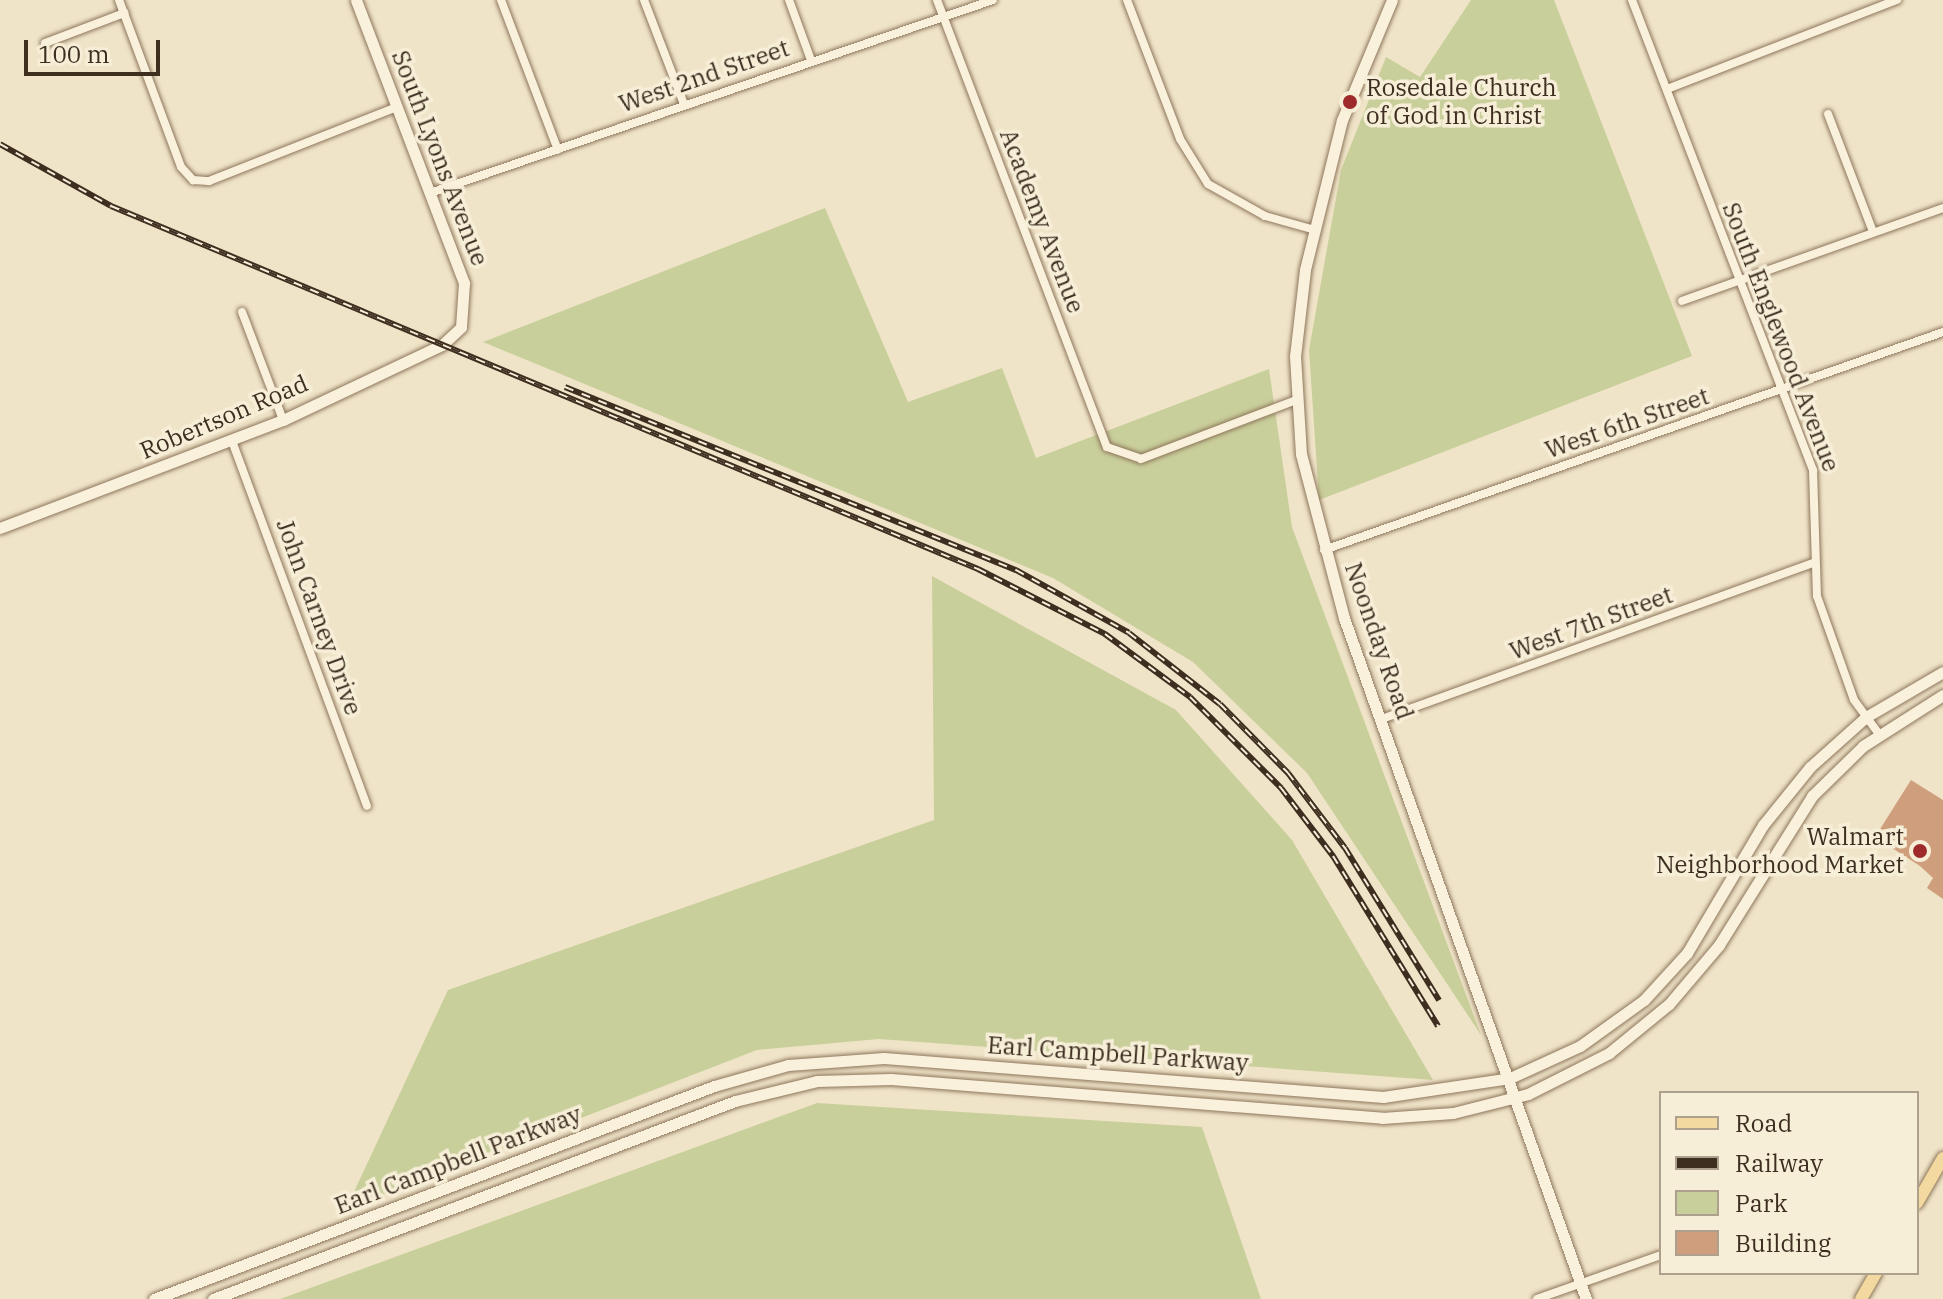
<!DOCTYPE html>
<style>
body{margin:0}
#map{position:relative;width:1943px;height:1299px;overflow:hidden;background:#f0e4c8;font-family:"IBM Plex Serif",serif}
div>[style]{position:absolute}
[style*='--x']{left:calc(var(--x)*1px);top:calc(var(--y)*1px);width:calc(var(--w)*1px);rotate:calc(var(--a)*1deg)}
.green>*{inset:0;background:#c9cf9b}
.building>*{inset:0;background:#cf9f7d}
.roads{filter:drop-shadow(0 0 2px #8d765c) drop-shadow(0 0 2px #8d765c)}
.street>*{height:8px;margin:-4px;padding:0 4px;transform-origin:4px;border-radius:4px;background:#faf1dc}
.secondary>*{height:11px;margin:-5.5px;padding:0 5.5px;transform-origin:5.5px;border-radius:5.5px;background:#faf1dc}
.primary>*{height:12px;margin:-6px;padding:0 6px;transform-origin:6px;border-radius:6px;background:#f3d9a0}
.rail>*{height:6px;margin-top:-3px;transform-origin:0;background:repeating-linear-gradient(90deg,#f7eed8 0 9px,#3d2e20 0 18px);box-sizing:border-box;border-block:2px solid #3d2e20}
.dots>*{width:22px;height:22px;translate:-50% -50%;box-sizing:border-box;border:4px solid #f7eed8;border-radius:50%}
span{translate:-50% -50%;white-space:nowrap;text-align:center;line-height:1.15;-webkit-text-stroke:7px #f7eed8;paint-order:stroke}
.street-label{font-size:24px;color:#3d2e20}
.poi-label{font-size:24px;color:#3d2e20}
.left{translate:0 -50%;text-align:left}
.right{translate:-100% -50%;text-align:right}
.legend{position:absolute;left:1659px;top:1091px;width:260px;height:184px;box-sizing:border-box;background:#f7eed8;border:2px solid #ada18e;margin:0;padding:10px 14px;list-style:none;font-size:24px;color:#3d2e20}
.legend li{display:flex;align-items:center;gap:16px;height:40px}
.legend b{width:40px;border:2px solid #ada18e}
.scale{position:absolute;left:24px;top:40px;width:136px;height:36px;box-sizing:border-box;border:4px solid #3d2e20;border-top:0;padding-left:10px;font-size:24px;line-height:28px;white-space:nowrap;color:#3d2e20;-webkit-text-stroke:6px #f7eed8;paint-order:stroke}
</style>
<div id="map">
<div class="green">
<div style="clip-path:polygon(1471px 0,1554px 0,1692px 356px,1319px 500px,1309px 350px,1341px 170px,1386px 57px,1420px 77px)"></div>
<div style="clip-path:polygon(825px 208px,908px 402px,1002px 368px,1036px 458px,1269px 369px,1292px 527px,1481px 1035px,1307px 773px,1193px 662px,1053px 578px,483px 342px)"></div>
<div style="clip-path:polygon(932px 576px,1176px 710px,1292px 840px,1433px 1080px,879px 1039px,757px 1050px,346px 1209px,448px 990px,934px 820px)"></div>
<div style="clip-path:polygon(817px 1103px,1202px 1127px,1261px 1299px,280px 1299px)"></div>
</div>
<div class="building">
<div style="clip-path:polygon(1911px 780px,1943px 800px,1943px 899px,1927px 888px,1933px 878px,1920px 866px,1875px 837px)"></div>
</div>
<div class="roads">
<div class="street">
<div style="--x:119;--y:0;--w:178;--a:69.6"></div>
<div style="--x:181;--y:167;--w:18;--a:47"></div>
<div style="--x:193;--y:180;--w:16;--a:4"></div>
<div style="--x:209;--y:181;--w:202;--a:-21.5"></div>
<div style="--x:501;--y:0;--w:160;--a:69.2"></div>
<div style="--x:644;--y:0;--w:111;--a:69"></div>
<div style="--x:789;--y:0;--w:64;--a:69.9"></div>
<div style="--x:937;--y:0;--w:478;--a:69.2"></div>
<div style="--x:1107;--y:447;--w:36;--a:19"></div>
<div style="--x:1141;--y:459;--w:164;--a:-20.8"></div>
<div style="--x:1127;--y:0;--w:149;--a:69.1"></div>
<div style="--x:1180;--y:139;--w:53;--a:58.1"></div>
<div style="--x:1208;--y:184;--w:65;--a:29.3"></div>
<div style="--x:1265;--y:216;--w:52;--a:15.6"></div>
<div style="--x:1632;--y:0;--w:504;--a:68.94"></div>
<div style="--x:1813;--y:470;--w:126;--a:88.2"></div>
<div style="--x:1817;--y:596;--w:110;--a:70.4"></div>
<div style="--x:1854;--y:700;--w:42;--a:53.7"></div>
<div style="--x:45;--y:43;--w:85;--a:-20.8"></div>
<div style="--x:1667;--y:89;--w:247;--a:-21.2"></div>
<div style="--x:1828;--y:114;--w:126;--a:69.1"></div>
<div style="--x:430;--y:193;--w:595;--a:-18.92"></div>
<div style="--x:1682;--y:301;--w:277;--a:-19.6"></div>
<div style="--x:242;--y:312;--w:116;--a:69.2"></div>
<div style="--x:232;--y:441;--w:389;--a:69.7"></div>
<div style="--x:1324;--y:550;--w:656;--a:-19.4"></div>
<div style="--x:1382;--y:719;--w:458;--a:-19.9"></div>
<div style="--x:1537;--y:1299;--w:132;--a:-19.5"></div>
</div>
<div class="secondary">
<div style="--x:1392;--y:0;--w:130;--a:112.6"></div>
<div style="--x:1342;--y:120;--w:154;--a:103.9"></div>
<div style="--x:1305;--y:270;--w:87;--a:96.6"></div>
<div style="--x:1295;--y:356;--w:98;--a:86.5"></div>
<div style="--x:1301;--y:454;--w:170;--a:75.3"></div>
<div style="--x:1344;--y:618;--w:723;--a:70.44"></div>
<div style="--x:0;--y:528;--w:303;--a:-20.9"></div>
<div style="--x:283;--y:420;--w:176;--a:-25.3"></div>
<div style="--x:442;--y:345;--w:26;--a:-43"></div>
<div style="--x:461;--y:327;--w:44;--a:-86.1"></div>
<div style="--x:464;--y:283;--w:303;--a:-110.9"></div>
<div style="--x:154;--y:1299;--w:599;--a:-20.82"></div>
<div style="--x:714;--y:1086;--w:77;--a:-15.8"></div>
<div style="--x:788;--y:1065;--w:96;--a:-4.2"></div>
<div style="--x:884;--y:1058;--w:501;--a:4.47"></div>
<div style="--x:1383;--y:1097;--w:128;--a:-8.5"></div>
<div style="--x:1510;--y:1078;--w:77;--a:-24.6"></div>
<div style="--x:1580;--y:1046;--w:79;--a:-35.7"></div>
<div style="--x:1644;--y:1000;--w:64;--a:-47.5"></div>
<div style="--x:1687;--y:953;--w:149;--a:-59.3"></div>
<div style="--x:1763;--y:825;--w:75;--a:-51"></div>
<div style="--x:1810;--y:767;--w:75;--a:-41.8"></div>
<div style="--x:1866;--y:717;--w:89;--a:-30.3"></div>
<div style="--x:213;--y:1299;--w:558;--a:-20.77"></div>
<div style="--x:735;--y:1101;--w:84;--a:-13.7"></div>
<div style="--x:817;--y:1081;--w:74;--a:-1.5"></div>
<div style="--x:891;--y:1079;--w:493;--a:4.5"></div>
<div style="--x:1382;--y:1118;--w:71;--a:-4"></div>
<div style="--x:1453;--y:1113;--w:77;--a:-14.2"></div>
<div style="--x:1528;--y:1094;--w:91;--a:-26.8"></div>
<div style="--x:1609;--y:1053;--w:77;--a:-39.2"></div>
<div style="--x:1669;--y:1004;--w:77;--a:-49.7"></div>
<div style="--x:1719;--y:945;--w:176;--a:-58"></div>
<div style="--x:1812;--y:796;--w:71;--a:-44.4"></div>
<div style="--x:1863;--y:746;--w:95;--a:-32.5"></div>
</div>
<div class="primary">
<div style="--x:1917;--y:1203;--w:52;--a:-60"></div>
<div style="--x:1861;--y:1299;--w:30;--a:-60"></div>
</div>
</div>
<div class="rail">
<div style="--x:0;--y:144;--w:127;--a:29.2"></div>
<div style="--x:111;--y:206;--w:940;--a:22.72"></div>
<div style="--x:978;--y:569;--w:143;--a:27.1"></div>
<div style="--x:1105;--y:634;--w:106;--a:36.5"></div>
<div style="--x:1190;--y:697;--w:129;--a:45"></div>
<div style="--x:1281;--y:788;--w:86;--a:52.6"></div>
<div style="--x:1333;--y:856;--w:200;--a:58.3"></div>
<div style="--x:565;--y:387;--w:487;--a:22.1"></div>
<div style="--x:1016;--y:570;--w:129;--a:29.1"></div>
<div style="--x:1129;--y:633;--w:115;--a:38"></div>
<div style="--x:1220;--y:704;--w:97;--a:45.4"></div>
<div style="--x:1288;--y:773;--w:94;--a:52.8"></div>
<div style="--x:1345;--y:848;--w:179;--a:58.3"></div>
</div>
<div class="dots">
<div style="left:1350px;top:102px;background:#9e2a2b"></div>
<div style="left:1920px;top:851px;background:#9e2a2b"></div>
</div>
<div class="street-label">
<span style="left:704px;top:76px;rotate:-19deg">West 2nd Street</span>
<span style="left:440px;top:158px;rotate:69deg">South Lyons Avenue</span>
<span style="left:1042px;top:221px;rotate:69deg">Academy Avenue</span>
<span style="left:1781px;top:337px;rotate:69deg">South Englewood Avenue</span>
<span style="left:224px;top:417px;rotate:-23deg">Robertson Road</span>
<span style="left:1627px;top:423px;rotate:-19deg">West 6th Street</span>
<span style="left:319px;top:617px;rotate:70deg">John Carney Drive</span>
<span style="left:1591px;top:623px;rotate:-20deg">West 7th Street</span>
<span style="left:1379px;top:641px;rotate:71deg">Noonday Road</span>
<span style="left:1118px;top:1054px;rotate:4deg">Earl Campbell Parkway</span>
<span style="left:458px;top:1160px;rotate:-21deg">Earl Campbell Parkway</span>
</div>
<div class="poi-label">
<span class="left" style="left:1366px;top:102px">Rosedale Church<br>of God in Christ</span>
<span class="right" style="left:1904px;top:851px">Walmart<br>Neighborhood Market</span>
</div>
<ul class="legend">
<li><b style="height:10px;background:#f3d9a0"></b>Road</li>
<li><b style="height:10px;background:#3d2e20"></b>Railway</li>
<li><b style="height:22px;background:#c9cf9b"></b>Park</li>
<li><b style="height:22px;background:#cf9f7d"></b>Building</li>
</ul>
<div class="scale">100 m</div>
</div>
